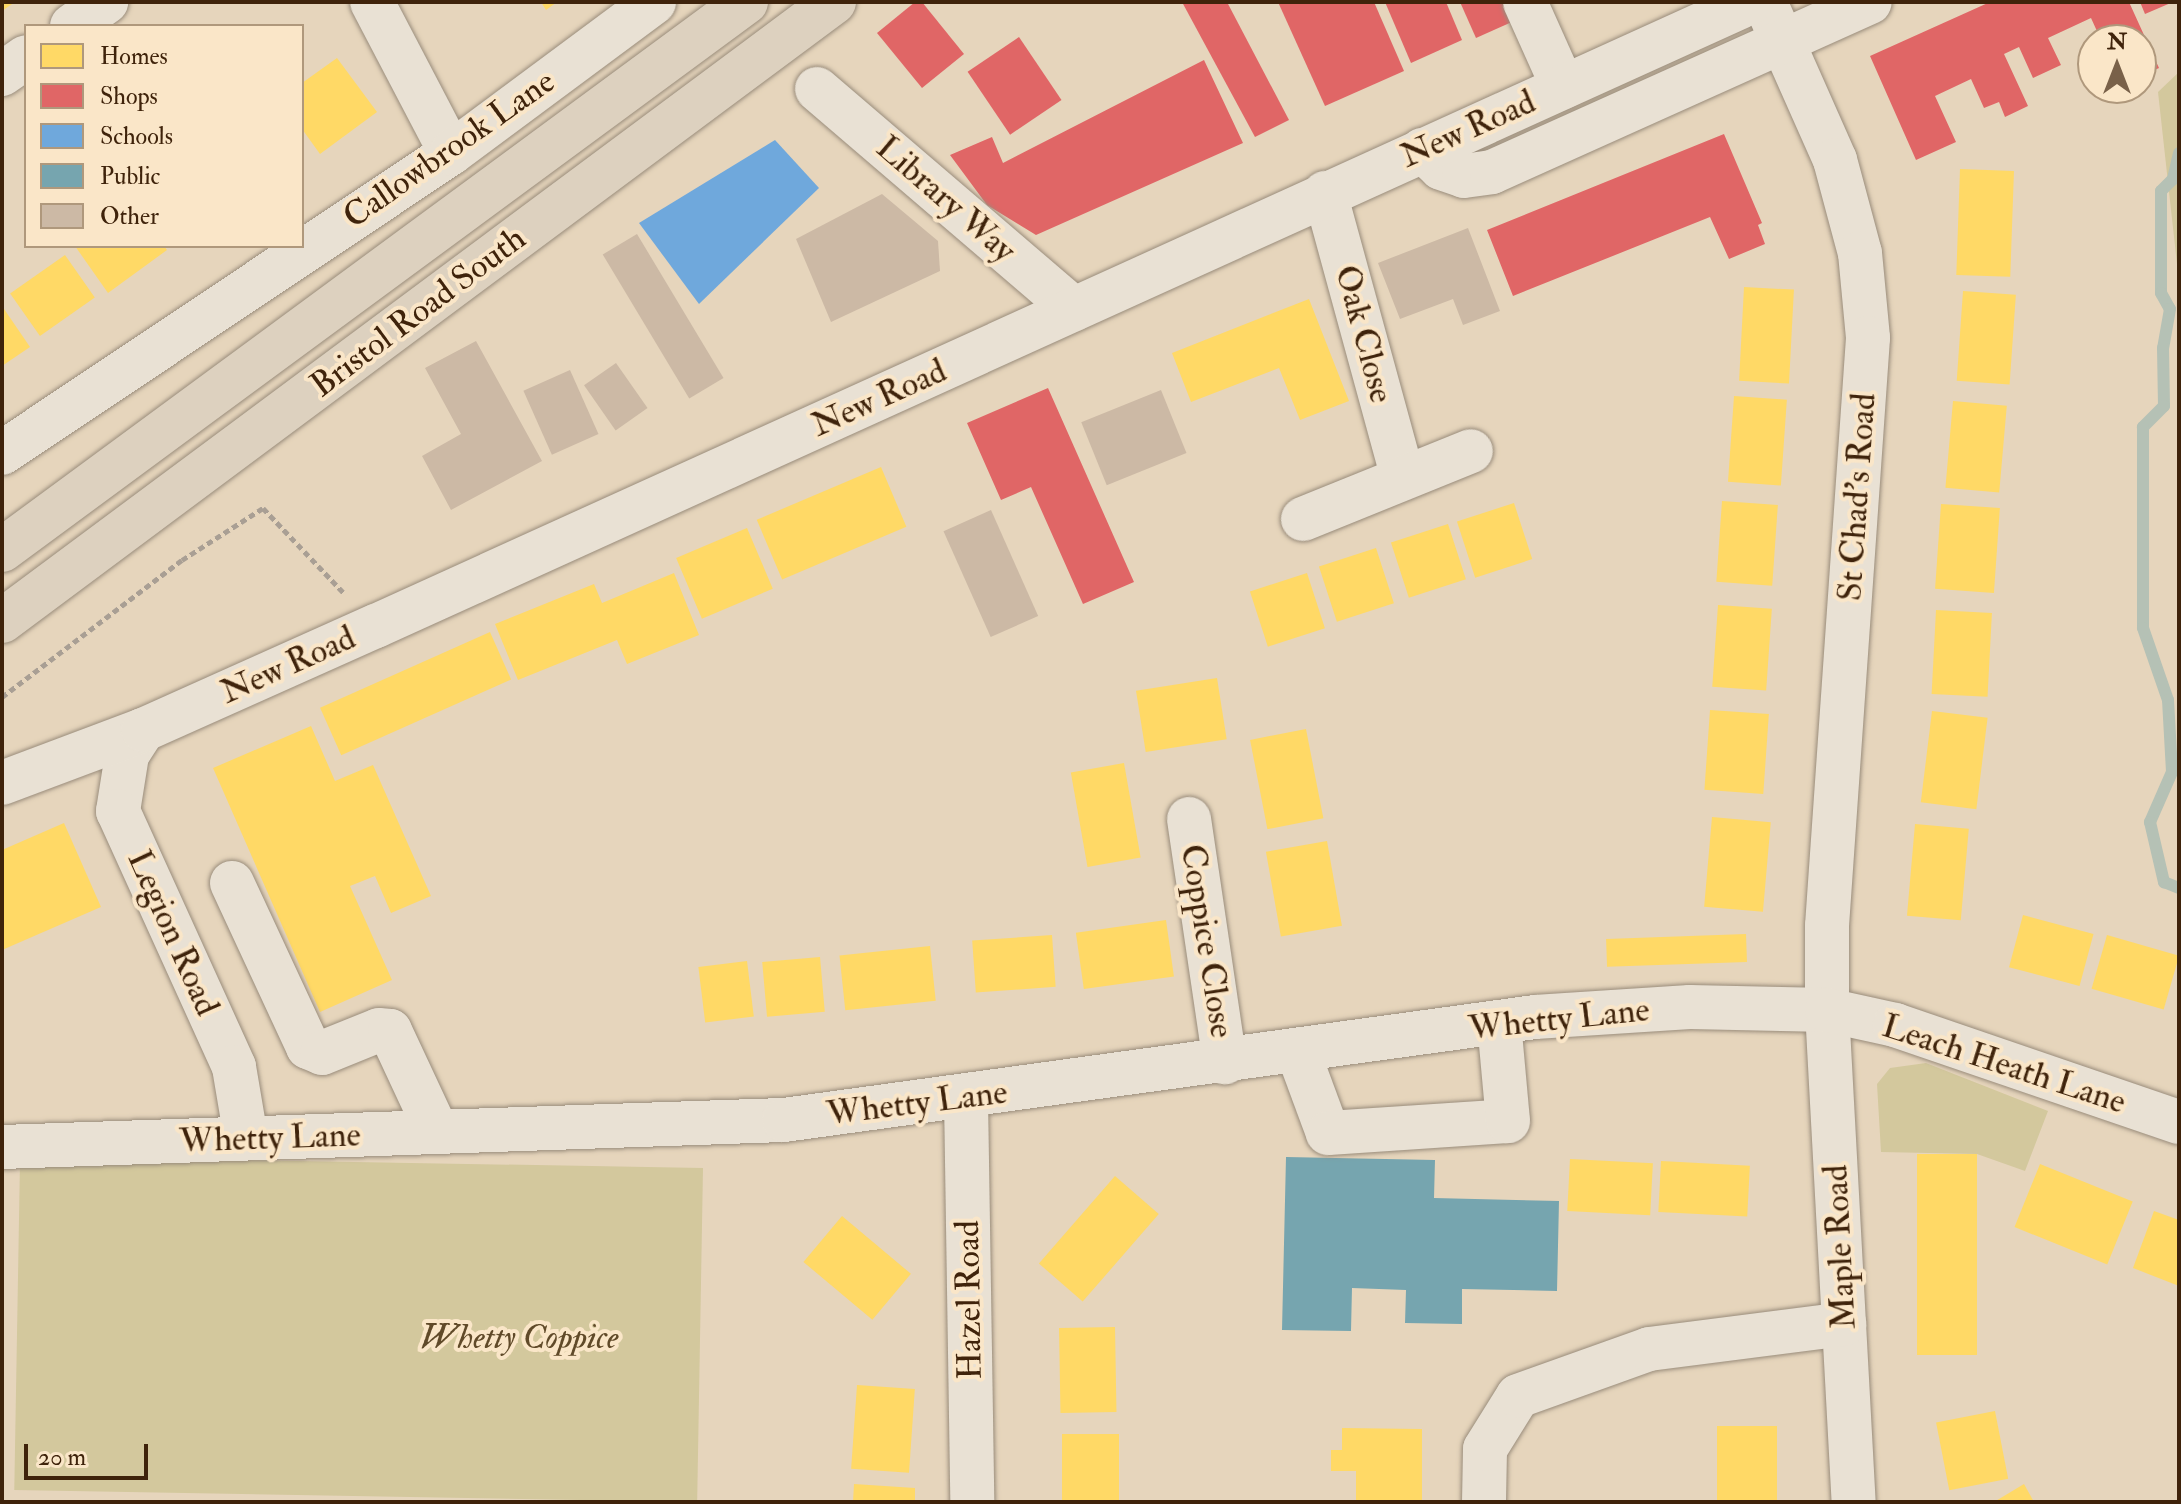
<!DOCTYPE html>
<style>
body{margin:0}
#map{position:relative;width:2181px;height:1504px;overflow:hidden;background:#e6d5bc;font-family:"IM FELL Double Pica",serif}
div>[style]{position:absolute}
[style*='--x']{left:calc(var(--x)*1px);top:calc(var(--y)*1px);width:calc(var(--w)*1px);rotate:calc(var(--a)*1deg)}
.green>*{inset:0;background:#d3c89d;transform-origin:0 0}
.homes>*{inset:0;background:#ffd966;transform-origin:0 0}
.shops>*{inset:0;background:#e06666;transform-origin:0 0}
.schools>*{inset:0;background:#6fa8dc}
.public>*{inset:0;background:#76a5af}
.stream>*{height:12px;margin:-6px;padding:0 6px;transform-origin:6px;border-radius:6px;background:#b5c1b5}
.building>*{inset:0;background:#ccb9a5;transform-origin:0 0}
.path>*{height:5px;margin-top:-2.5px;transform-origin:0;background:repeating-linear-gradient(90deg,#a99f94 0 6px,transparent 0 10px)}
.roads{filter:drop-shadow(0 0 2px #998c7b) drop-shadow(0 0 2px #998c7b)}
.minor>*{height:44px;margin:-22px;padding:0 22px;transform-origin:22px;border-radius:22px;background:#e9e1d4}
.highway>*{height:44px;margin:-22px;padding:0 22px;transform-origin:22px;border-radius:22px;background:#ddd1bf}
span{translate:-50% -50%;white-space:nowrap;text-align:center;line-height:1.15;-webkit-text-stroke:8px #fae6c8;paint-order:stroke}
.street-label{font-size:34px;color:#3f230b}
.park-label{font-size:34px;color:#604a29;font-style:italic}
.frame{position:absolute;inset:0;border:4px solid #3f230b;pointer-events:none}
.legend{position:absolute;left:24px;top:24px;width:280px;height:224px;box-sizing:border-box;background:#fae6c8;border:2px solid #af987c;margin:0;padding:10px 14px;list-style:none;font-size:24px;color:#3f230b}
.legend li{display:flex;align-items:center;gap:16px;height:40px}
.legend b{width:40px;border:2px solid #af987c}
.north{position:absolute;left:2077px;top:24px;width:80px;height:80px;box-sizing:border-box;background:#fae6c8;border:2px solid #af987c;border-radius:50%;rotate:0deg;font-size:22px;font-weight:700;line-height:32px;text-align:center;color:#3f230b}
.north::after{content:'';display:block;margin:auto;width:28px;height:36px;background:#796149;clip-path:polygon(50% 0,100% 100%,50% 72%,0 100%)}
.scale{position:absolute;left:24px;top:1444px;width:124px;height:36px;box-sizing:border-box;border:4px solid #3f230b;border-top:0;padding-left:10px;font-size:24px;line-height:28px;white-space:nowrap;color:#3f230b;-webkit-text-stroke:6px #fae6c8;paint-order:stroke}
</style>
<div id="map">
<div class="green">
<div style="clip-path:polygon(2179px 72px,2179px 282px,2158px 92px)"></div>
<div style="clip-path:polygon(1926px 1063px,2048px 1111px,2025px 1171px,1977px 1154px,1881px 1152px,1877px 1084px,1890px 1068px)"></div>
<div style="left:703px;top:1168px;width:334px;height:683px;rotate:91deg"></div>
</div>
<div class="homes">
<div style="clip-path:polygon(2px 2px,15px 2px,2px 11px)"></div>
<div style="clip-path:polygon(541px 2px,557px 2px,546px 10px)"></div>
<div style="clip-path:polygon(337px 58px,377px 112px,320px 154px,302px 129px,302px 83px)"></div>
<div style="left:1960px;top:169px;width:54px;height:106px;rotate:2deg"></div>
<div style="clip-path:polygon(75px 246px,164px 246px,167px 250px,108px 293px)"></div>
<div style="left:65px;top:255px;width:52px;height:67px;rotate:55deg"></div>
<div style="left:1744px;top:287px;width:50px;height:94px;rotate:3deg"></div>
<div style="left:1963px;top:291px;width:53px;height:90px;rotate:4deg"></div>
<div style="clip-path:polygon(1309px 299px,1349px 401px,1300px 420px,1279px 368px,1191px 402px,1172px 353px)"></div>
<div style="clip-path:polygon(2px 306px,30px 347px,2px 366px)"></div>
<div style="left:1734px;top:396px;width:53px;height:86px;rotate:4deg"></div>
<div style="left:1953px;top:401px;width:54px;height:87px;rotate:5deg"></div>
<div style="left:881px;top:467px;width:65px;height:135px;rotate:67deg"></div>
<div style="left:1722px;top:501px;width:56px;height:81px;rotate:4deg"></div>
<div style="left:1514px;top:503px;width:59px;height:60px;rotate:72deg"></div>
<div style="left:1941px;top:504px;width:59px;height:85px;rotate:4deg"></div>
<div style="left:1448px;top:524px;width:58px;height:60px;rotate:72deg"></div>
<div style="left:747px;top:528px;width:66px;height:77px;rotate:67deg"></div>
<div style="left:1376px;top:548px;width:58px;height:60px;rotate:72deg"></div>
<div style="clip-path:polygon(674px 573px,699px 635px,627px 664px,617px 640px,518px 680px,495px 624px,594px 584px,602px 603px)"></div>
<div style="left:1307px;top:573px;width:58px;height:60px;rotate:72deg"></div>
<div style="left:1718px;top:605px;width:54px;height:82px;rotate:4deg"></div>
<div style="left:1936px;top:610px;width:56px;height:84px;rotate:3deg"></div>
<div style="left:490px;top:632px;width:52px;height:186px;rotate:66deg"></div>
<div style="left:1217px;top:678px;width:62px;height:82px;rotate:81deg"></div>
<div style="left:1710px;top:710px;width:59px;height:80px;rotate:4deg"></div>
<div style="left:1932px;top:711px;width:56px;height:92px;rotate:7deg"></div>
<div style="clip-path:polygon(311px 726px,335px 781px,373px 765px,431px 896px,391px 913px,375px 876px,350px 886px,392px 980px,320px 1012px,213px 768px)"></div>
<div style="left:1306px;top:729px;width:91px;height:57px;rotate:79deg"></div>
<div style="left:1124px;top:763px;width:96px;height:54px;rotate:80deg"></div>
<div style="left:1712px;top:817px;width:59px;height:90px;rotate:5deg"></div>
<div style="clip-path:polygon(64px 823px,101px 907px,2px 950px,2px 850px)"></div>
<div style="left:1915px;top:824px;width:54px;height:92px;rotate:5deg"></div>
<div style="left:1327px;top:841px;width:86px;height:62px;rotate:80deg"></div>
<div style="left:2023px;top:915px;width:73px;height:54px;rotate:15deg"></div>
<div style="left:1166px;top:920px;width:57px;height:91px;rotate:82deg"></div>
<div style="left:1746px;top:934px;width:28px;height:140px;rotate:88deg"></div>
<div style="left:1052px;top:935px;width:52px;height:80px;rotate:86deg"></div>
<div style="left:2107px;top:935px;width:75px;height:56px;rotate:16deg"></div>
<div style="left:930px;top:946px;width:55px;height:91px;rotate:84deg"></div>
<div style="left:820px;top:957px;width:55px;height:58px;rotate:85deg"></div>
<div style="left:747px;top:961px;width:56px;height:49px;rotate:83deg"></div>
<div style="left:1917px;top:1154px;width:60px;height:201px"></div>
<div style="left:1570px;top:1159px;width:83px;height:52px;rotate:3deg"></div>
<div style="left:1661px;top:1161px;width:89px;height:51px;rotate:3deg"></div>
<div style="left:2040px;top:1164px;width:100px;height:68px;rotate:22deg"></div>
<div style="left:1115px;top:1176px;width:58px;height:116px;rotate:41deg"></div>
<div style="clip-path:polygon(2154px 1211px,2179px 1220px,2179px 1286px,2133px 1268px)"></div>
<div style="left:842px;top:1216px;width:90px;height:60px;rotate:40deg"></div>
<div style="left:1115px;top:1327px;width:85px;height:56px;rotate:89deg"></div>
<div style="left:857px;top:1385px;width:58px;height:84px;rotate:4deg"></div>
<div style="left:1995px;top:1411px;width:69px;height:60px;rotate:79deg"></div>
<div style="left:1777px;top:1426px;width:76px;height:60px;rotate:90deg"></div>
<div style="clip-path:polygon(1342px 1428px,1422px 1429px,1422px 1502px,1356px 1502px,1356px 1471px,1331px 1471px,1331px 1450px,1342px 1450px)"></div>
<div style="left:1062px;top:1434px;width:57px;height:68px"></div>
<div style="clip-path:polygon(854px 1484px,915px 1488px,915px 1502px,853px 1502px)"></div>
<div style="clip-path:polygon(2024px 1484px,2034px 1502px,1994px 1502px)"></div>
</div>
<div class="shops">
<div style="clip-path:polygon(915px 2px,922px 2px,964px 54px,922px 88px,877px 33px)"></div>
<div style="clip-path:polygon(1182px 2px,1227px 2px,1289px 120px,1255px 137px)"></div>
<div style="clip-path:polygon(1278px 2px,1374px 2px,1404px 71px,1325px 106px)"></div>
<div style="clip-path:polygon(1385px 2px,1446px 2px,1462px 40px,1411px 63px)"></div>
<div style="clip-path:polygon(1460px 2px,1516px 2px,1523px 17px,1476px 38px)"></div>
<div style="clip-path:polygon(1990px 2px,2129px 2px,2159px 68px,2141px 76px,2141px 40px,2101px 40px,2091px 18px,2048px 38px,2061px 65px,2033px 78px,2019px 47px,2004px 54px,2028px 106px,2005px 117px,1999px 102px,1984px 108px,1971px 79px,1935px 96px,1956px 142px,1916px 160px,1870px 56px)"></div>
<div style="clip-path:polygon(2140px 2px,2173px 2px,2145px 14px)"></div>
<div style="left:1019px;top:37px;width:76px;height:62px;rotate:56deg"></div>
<div style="clip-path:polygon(1204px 60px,1243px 143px,1036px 235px,987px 205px,950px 155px,992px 137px,1003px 163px)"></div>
<div style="clip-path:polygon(1724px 134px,1762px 223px,1758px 225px,1765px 244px,1729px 259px,1710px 217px,1513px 296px,1487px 230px)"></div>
<div style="clip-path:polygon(1048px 388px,1134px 582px,1083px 604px,1031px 487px,1001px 500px,967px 423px)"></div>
</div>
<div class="schools">
<div style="clip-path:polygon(775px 140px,819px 188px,699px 304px,639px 223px)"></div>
</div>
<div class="public">
<div style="clip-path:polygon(1286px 1157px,1435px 1160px,1434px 1198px,1559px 1201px,1557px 1291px,1462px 1289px,1462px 1324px,1405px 1323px,1406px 1290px,1352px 1288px,1351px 1331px,1282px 1330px)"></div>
</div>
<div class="stream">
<div style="--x:2179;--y:153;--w:27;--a:103"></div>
<div style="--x:2173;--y:179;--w:17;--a:135"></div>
<div style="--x:2161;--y:191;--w:102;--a:90"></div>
<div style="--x:2161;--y:293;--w:18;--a:61"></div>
<div style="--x:2170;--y:309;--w:40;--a:100"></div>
<div style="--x:2163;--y:348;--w:58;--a:89"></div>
<div style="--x:2164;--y:406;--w:30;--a:135"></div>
<div style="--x:2143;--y:427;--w:201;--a:90"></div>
<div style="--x:2143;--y:628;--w:76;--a:70.9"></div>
<div style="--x:2168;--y:700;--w:72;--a:86.8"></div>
<div style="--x:2172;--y:772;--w:55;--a:113.7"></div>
<div style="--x:2150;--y:822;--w:62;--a:76.9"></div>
<div style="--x:2164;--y:882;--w:16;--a:22"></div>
</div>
<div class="building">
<div style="clip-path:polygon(882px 194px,938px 241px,940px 271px,831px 322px,796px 239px)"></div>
<div style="clip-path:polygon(1468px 228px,1500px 311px,1463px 325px,1453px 299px,1400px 319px,1378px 263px)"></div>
<div style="left:637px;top:234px;width:168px;height:40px;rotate:59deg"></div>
<div style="clip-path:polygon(476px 341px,542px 461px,451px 510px,422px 456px,461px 434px,425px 368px)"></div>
<div style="left:616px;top:363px;width:55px;height:39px;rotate:55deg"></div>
<div style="left:570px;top:370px;width:70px;height:51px;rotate:66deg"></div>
<div style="left:1161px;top:390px;width:68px;height:86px;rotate:68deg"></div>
<div style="left:991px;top:510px;width:116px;height:52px;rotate:66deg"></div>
</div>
<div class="path">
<div style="--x:2;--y:697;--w:226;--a:-37.3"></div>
<div style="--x:182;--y:560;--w:96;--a:-32.7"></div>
<div style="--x:263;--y:508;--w:119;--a:46.4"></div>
</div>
<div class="roads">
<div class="minor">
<div style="--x:372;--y:2;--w:170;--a:62.4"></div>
<div style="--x:1525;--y:2;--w:93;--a:65.9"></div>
<div style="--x:1765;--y:2;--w:173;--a:66.1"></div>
<div style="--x:1835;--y:160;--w:96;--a:75"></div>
<div style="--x:1860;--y:253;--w:85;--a:84.6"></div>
<div style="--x:1868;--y:338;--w:589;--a:93.99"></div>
<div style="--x:1827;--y:926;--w:84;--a:90"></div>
<div style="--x:1827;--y:1010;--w:493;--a:86.9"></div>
<div style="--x:72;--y:26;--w:42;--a:-35.2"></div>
<div style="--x:2;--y:74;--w:29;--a:-35"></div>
<div style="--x:817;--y:89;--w:338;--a:40.6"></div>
<div style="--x:1422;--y:150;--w:26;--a:43"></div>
<div style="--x:1441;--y:168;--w:24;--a:19"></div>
<div style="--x:1464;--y:176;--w:28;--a:-8"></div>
<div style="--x:1492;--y:172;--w:414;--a:-24.2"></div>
<div style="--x:1325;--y:193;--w:291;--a:74.7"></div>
<div style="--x:2;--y:453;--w:540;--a:-33.75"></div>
<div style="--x:451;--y:153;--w:253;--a:-36.6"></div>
<div style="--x:1303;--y:519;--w:181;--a:-22"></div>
<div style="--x:143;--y:730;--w:30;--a:123"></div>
<div style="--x:127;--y:755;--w:57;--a:99.1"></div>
<div style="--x:118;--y:811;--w:281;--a:65.6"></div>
<div style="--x:234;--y:1067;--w:72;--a:80.4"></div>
<div style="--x:2;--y:783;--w:151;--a:-20.6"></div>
<div style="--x:143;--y:730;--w:255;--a:-24.1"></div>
<div style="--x:376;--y:626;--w:1510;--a:-24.41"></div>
<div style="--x:1189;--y:819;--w:246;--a:81.6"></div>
<div style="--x:232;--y:883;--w:181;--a:65.1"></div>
<div style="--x:308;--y:1047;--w:15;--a:23"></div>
<div style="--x:322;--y:1053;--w:61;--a:-22"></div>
<div style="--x:379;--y:1030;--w:11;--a:5"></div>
<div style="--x:390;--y:1031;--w:111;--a:65"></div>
<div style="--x:1298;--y:1052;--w:86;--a:69.7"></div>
<div style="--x:1328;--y:1133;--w:180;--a:-3.8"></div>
<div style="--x:1508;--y:1121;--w:99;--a:-95.2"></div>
<div style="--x:966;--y:1098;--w:404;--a:89.1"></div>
<div style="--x:2;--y:1147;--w:782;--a:-1.98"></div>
<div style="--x:784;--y:1120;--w:758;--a:-7.81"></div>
<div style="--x:1535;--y:1017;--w:155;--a:-3.7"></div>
<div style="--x:1690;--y:1007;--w:137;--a:1.3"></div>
<div style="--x:1827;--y:1010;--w:70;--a:12.4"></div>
<div style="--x:1895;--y:1025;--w:300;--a:18.9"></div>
<div style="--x:1484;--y:1502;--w:53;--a:-88.9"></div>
<div style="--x:1485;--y:1449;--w:62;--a:-58.1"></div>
<div style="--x:1518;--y:1396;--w:139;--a:-19.7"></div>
<div style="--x:1649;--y:1349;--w:197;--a:-7.3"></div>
</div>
<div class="highway">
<div style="--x:2;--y:550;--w:924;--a:-36.37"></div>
<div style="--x:2;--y:621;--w:1037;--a:-36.65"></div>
</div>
</div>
<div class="street-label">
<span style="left:1468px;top:129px;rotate:-24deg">New Road</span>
<span style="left:449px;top:149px;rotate:-35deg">Callowbrook Lane</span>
<span style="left:946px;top:199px;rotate:41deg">Library Way</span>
<span style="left:418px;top:312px;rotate:-37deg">Bristol Road South</span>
<span style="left:1364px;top:334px;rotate:75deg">Oak Close</span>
<span style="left:879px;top:398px;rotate:-24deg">New Road</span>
<span style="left:1857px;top:497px;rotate:-86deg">St Chad's Road</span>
<span style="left:288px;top:665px;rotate:-24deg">New Road</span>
<span style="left:173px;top:933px;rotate:66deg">Legion Road</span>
<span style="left:1207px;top:941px;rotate:81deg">Coppice Close</span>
<span style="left:1559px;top:1019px;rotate:-6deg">Whetty Lane</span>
<span style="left:2004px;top:1064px;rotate:18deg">Leach Heath Lane</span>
<span style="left:917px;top:1103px;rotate:-7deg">Whetty Lane</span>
<span style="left:270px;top:1138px;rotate:-2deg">Whetty Lane</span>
<span style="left:1840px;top:1247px;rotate:-93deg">Maple Road</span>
<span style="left:969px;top:1300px;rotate:-91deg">Hazel Road</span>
</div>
<div class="park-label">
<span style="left:519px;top:1338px">Whetty Coppice</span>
</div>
<div class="frame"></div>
<ul class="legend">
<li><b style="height:22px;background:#ffd966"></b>Homes</li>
<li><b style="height:22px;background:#e06666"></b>Shops</li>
<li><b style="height:22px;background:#6fa8dc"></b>Schools</li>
<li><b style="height:22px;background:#76a5af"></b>Public</li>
<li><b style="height:22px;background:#ccb9a5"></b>Other</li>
</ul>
<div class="north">N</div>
<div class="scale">20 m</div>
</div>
